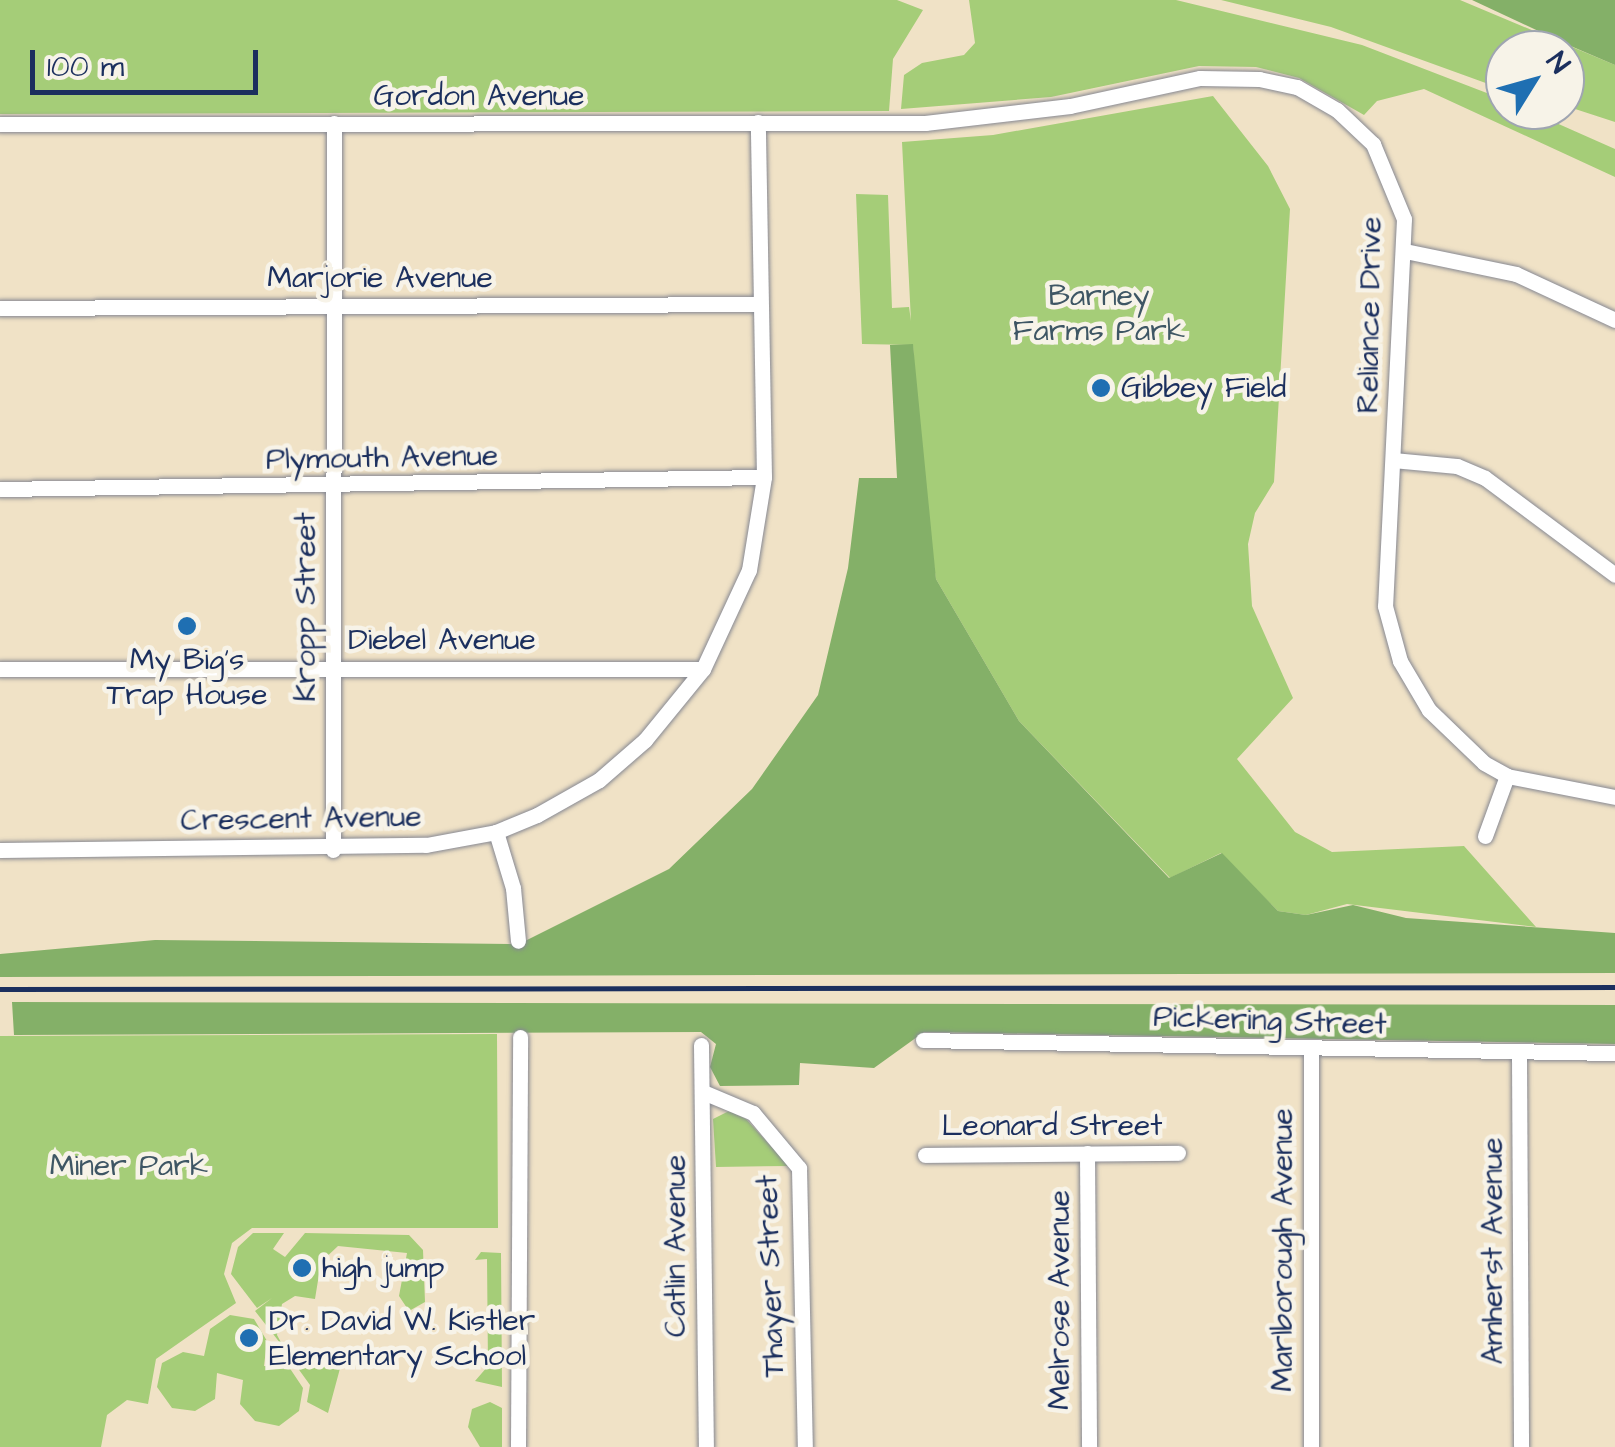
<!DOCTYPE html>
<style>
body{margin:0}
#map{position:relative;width:1615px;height:1447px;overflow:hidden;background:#f0e2c6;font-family:"Architects Daughter",sans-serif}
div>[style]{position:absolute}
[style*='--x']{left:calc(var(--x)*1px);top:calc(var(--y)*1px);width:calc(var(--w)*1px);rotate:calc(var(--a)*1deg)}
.green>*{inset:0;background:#a5cd78}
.forest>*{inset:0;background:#84b068}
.roads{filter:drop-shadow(0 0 2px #868892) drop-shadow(0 0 2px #868892)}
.minor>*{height:15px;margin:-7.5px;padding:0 7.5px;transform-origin:7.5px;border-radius:7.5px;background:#fff}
.rail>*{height:5px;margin:-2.5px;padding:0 2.5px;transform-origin:2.5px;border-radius:2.5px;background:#1b2f5e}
.dots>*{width:28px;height:28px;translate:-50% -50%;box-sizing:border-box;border:5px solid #f7f3e8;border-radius:50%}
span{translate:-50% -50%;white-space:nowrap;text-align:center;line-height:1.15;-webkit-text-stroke:9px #f7f3e8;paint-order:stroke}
.street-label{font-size:30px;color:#1b2f5e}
.park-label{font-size:30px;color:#3e5664}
.poi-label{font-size:30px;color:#1b2f5e}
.left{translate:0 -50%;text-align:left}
.north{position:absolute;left:1485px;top:30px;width:100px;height:100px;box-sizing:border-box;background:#f7f3e8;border:2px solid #9fa5b1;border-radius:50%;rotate:53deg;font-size:28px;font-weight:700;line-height:40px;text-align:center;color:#1b2f5e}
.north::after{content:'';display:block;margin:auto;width:35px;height:45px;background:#1f6fb2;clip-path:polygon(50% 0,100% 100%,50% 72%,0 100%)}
.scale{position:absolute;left:30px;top:50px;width:228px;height:45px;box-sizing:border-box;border:5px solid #1b2f5e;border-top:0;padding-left:12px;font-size:30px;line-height:35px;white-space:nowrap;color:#1b2f5e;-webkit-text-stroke:8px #f7f3e8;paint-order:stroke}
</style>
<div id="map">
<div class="green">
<div style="clip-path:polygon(0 0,897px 0,923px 10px,893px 59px,889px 111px,0 114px)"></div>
<div style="clip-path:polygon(969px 0,1176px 0,1362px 45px,1505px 100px,1505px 110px,1527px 110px,1615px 149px,1615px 177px,1424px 89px,1377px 101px,1364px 115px,1299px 78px,1256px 67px,1199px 66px,1051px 97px,901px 109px,904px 75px,922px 63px,964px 55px,975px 43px)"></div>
<div style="clip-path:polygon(1221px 0,1460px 0,1615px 65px,1615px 122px,1569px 107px,1567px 116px,1552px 110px,1565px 110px,1565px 50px,1505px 50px,1505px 90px,1331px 27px)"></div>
<div style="clip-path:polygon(1213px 96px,1268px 166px,1290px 209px,1274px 482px,1255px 513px,1248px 544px,1252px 606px,1293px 698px,1237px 759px,1295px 832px,1332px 852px,1464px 846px,1536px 927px,1347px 904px,1306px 915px,1278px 911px,1221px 853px,1170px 878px,1019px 721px,936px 579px,919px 466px,913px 345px,862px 344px,856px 194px,888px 195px,892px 308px,909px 307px,911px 321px,902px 142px,993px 135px)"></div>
<div style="clip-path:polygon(497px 1034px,498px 1228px,252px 1228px,232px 1243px,224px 1274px,236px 1303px,156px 1359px,148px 1404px,127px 1400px,107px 1415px,101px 1447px,0 1447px,0 1036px)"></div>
<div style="clip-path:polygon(729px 1111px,746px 1119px,789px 1166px,716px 1167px,713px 1119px)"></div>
<div style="clip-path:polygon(253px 1233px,284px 1233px,273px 1249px,285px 1257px,305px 1233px,409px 1235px,423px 1250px,425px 1302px,409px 1311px,399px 1296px,407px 1253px,338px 1246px,321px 1262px,315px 1299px,295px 1296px,282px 1304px,277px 1335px,284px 1348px,255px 1311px,272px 1298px,257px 1308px,231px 1274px,238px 1247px)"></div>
<div style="clip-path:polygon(481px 1252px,501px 1253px,502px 1387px,475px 1381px,488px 1366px,487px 1259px,475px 1260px)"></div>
<div style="clip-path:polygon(230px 1315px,254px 1319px,267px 1341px,264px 1366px,289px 1367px,303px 1388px,299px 1411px,279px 1426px,255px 1421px,240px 1404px,243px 1380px,217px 1373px,215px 1399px,195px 1411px,172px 1408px,157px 1387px,162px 1363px,183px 1352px,204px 1356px,210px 1329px)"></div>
<div style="clip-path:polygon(284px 1349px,342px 1361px,328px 1413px,307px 1402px,310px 1385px)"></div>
<div style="clip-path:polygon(490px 1402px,502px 1408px,502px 1447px,480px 1447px,468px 1427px,472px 1409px)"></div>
</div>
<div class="forest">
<div style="clip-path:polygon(1472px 0,1615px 0,1615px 65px,1566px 44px)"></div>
<div style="clip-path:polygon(913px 344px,936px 579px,1019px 721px,1169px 878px,1222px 853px,1278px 911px,1306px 915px,1353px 905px,1406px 918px,1615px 933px,1615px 973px,0 977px,0 954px,155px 940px,519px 944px,669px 869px,752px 789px,818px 695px,848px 568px,859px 478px,897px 478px,890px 345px)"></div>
<div style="clip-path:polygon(12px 1002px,1615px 1005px,1615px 1044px,924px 1032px,874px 1068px,800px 1063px,799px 1085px,720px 1086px,710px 1067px,716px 1044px,701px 1032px,14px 1035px)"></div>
</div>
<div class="roads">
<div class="minor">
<div style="--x:0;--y:124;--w:925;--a:-0.06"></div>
<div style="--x:925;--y:123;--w:146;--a:-6.7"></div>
<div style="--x:1070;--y:106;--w:133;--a:-12.2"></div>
<div style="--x:1200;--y:78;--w:59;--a:1"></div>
<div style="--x:1259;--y:79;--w:39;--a:12"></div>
<div style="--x:1297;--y:87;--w:46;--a:29.9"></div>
<div style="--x:1337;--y:110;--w:50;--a:43.4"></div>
<div style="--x:1373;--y:144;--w:81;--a:67.5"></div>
<div style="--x:1404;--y:219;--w:387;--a:92.8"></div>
<div style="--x:1385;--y:606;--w:57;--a:74.7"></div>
<div style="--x:1400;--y:661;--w:57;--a:59.4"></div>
<div style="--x:1429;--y:710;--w:76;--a:43.9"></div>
<div style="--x:1484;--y:763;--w:26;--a:29"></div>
<div style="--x:1507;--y:776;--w:110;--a:11"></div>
<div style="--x:1405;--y:251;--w:113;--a:11.7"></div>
<div style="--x:1516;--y:274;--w:109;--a:24.9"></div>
<div style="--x:0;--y:308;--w:759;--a:-0.3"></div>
<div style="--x:1393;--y:460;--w:64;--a:5.4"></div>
<div style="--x:1457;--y:466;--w:30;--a:23"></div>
<div style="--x:1485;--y:478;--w:162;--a:36.7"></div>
<div style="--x:0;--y:489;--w:764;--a:-0.9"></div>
<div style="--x:0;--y:669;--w:703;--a:0"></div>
<div style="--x:496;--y:832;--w:59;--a:73.1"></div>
<div style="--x:513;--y:888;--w:53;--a:84.6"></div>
<div style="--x:1485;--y:836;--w:64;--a:-69.9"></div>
<div style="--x:0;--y:850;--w:426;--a:-0.7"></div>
<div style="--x:426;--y:845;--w:71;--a:-10.5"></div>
<div style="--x:496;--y:832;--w:44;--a:-22.5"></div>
<div style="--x:537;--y:815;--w:71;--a:-29.4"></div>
<div style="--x:599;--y:780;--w:61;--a:-41"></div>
<div style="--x:645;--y:740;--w:92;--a:-50.8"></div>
<div style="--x:703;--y:669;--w:109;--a:-65.1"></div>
<div style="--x:749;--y:570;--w:94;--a:-80.8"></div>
<div style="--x:764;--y:477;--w:355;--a:-91"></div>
<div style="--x:333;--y:850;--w:727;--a:-89.92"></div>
<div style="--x:923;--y:1040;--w:692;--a:1.08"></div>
<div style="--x:701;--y:1045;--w:402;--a:89.3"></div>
<div style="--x:1519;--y:1055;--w:392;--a:89.7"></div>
<div style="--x:703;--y:1092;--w:54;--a:22.8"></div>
<div style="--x:753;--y:1113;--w:72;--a:50.1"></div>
<div style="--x:799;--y:1168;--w:279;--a:88.8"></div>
<div style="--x:1087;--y:1153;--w:294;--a:89.6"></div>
<div style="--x:925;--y:1155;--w:253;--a:-0.5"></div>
<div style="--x:518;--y:1447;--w:410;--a:-89.7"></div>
<div style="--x:1311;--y:1447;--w:395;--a:-90"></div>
</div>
</div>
<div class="rail">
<div style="--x:0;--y:989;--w:1615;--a:-0.07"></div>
</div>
<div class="dots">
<div style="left:1101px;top:388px;background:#1f6fb2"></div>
<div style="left:187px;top:626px;background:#1f6fb2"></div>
<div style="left:302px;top:1268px;background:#1f6fb2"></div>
<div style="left:249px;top:1338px;background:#1f6fb2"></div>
</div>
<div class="street-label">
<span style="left:479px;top:96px">Gordon Avenue</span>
<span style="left:380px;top:278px">Marjorie Avenue</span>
<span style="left:1370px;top:315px;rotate:-89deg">Reliance Drive</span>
<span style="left:382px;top:458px;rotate:-1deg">Plymouth Avenue</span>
<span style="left:306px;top:607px;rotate:-90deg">Kropp Street</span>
<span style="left:442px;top:640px">Diebel Avenue</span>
<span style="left:301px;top:819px;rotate:-1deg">Crescent Avenue</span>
<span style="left:1270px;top:1021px;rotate:2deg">Pickering Street</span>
<span style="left:1052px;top:1126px">Leonard Street</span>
<span style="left:676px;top:1246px;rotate:-90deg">Catlin Avenue</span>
<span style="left:1283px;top:1250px;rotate:-90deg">Marlborough Avenue</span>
<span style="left:1493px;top:1251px;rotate:-90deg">Amherst Avenue</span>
<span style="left:771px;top:1276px;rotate:-92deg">Thayer Street</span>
<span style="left:1060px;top:1300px;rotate:-90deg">Melrose Avenue</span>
</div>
<div class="park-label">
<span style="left:1099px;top:313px">Barney<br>Farms Park</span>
<span style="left:129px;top:1166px">Miner Park</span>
</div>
<div class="poi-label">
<span class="left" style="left:1121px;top:388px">Gibbey Field</span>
<span style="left:187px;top:677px">My Big's<br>Trap House</span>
<span class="left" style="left:322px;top:1268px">high jump</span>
<span class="left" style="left:269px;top:1338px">Dr. David W. Kistler<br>Elementary School</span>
</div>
<div class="north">N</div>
<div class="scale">100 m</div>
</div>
